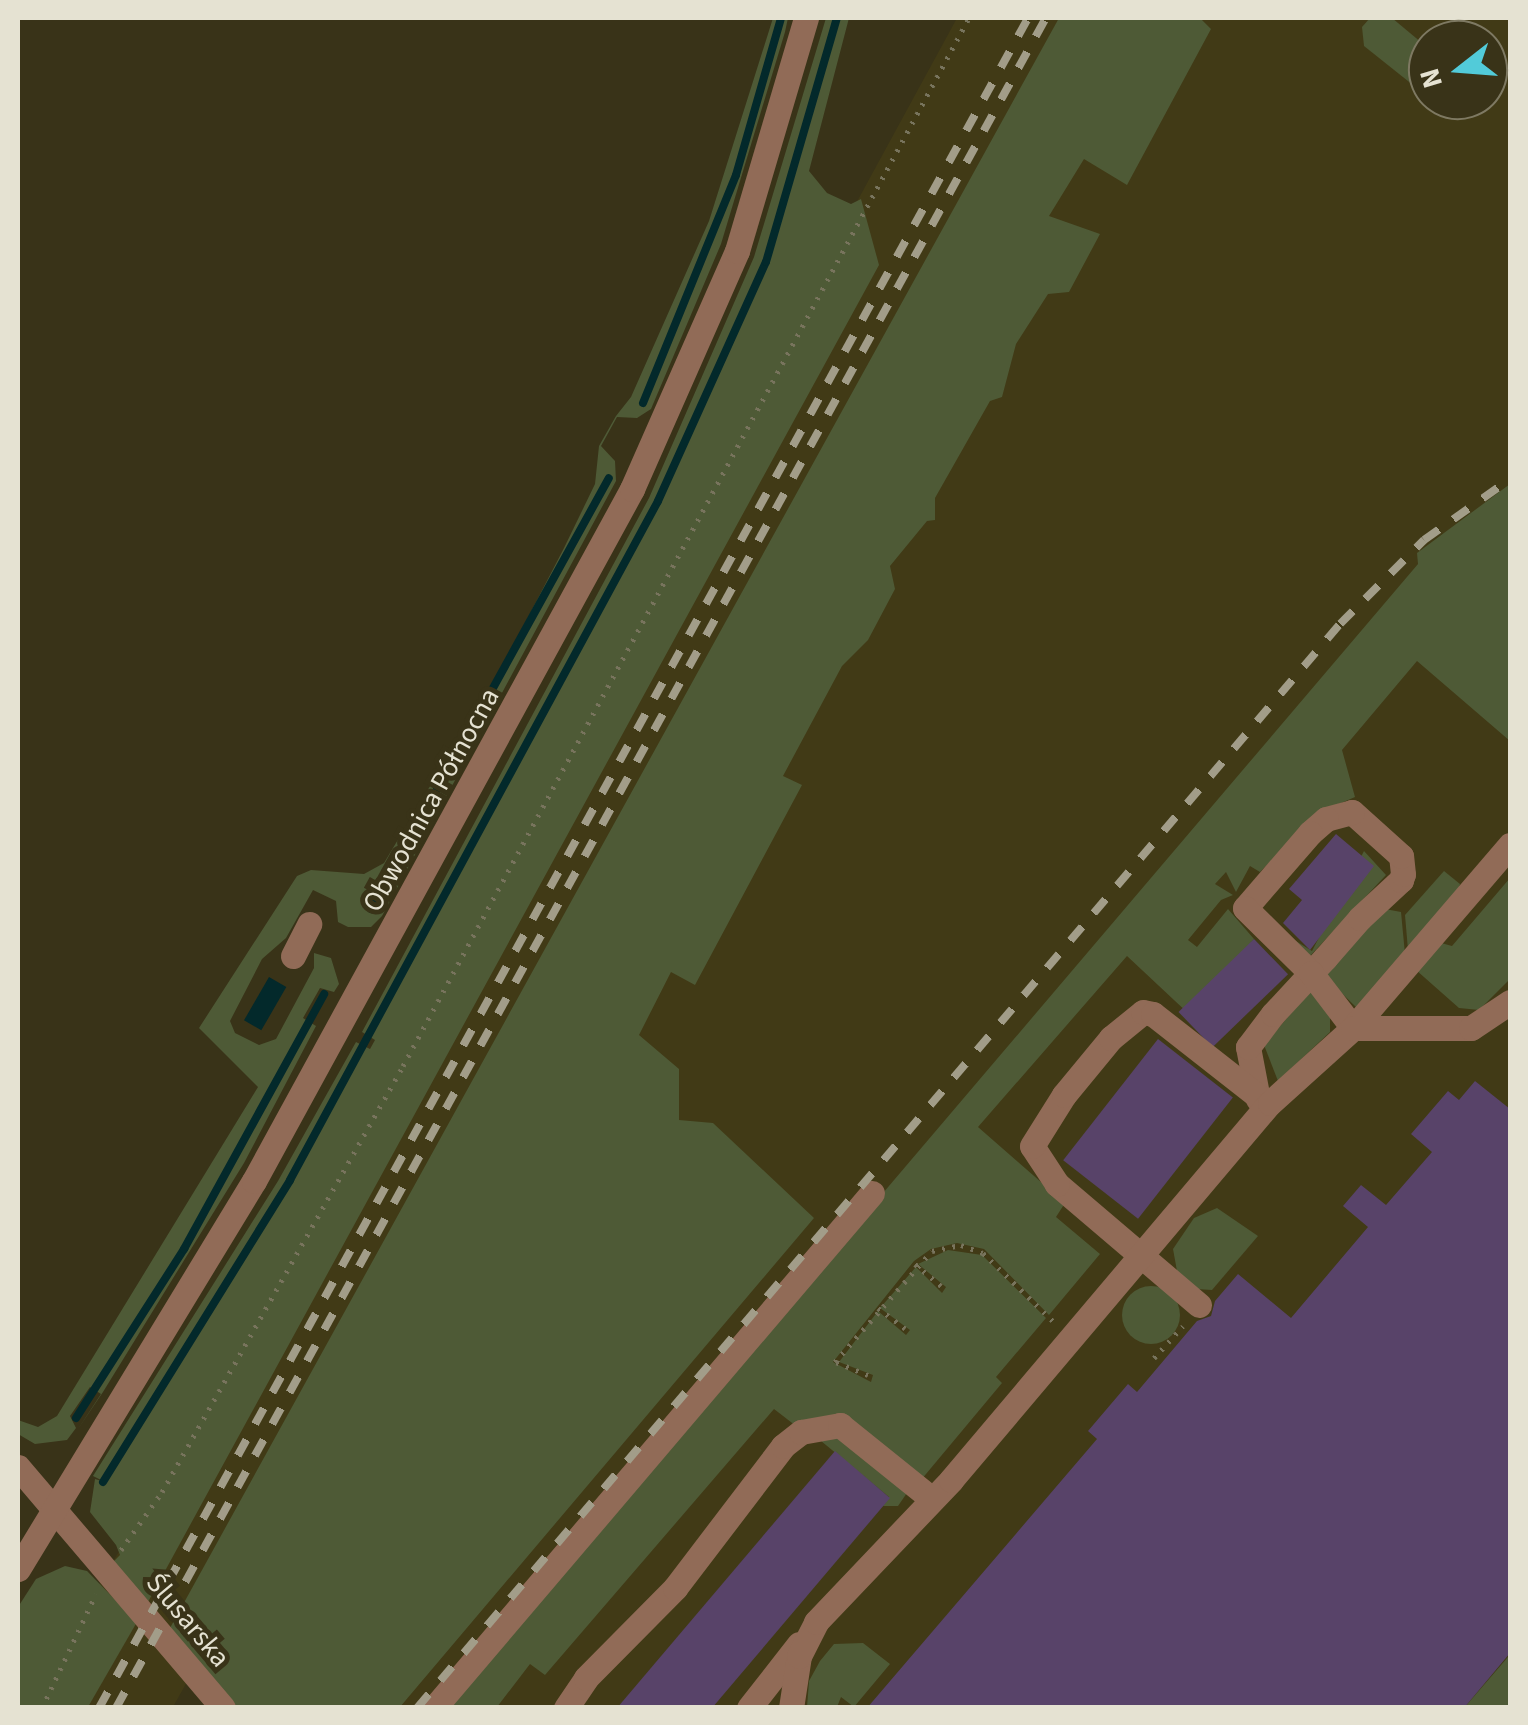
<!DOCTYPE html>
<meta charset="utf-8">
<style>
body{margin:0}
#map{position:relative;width:1528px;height:1725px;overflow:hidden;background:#393318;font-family:"Source Sans 3",sans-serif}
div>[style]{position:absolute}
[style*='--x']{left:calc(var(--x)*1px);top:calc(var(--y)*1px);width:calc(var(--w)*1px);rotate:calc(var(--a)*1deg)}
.built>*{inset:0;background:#413a16}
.green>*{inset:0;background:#4e5a36}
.round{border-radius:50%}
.water>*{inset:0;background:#03292b;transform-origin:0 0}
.stream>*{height:8px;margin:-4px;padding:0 4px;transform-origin:4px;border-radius:4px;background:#03292b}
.building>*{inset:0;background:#584369;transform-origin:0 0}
.path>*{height:5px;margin-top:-2.5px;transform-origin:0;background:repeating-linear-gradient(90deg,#78745d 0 2.5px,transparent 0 10.5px)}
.minor>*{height:25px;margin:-12.5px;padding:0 12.5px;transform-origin:12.5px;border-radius:12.5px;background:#916b57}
.rail>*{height:8px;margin-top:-4px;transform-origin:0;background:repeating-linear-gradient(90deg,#a29d89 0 18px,transparent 0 36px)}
span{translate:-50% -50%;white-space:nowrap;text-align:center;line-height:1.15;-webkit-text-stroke:10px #393318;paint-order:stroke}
.street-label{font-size:28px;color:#e5e2d2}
.frame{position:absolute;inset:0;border:20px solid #e5e2d2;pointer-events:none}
.north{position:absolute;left:1408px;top:20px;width:100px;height:100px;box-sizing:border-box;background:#393318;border:2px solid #7e7962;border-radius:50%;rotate:253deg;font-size:28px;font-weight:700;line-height:40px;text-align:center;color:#e5e2d2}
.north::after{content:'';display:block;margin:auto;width:35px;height:45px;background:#52cbd9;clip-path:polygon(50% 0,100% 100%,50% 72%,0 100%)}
</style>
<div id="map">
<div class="built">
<div style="clip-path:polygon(evenodd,957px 18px,1510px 18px,1510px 1707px,256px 1708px,206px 1648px,173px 1707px,24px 1708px,143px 1512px,957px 18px,1428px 40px,1488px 40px,1488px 100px,1428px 100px,1428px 40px)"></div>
</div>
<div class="green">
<div style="clip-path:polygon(773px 18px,788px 18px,785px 32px,721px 244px,651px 409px,637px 418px,617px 417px,601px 446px,615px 461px,616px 481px,382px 916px,371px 927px,348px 927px,338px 922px,336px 901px,313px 890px,286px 938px,262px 959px,230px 1021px,235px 1033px,259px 1045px,276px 1039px,314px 968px,314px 953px,331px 958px,339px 984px,334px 992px,320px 988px,303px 1018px,316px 1026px,244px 1163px,103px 1392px,78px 1429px,101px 1394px,90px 1387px,70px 1416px,76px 1428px,67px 1440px,35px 1444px,18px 1434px,18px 1420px,38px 1427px,57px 1416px,258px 1087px,199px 1028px,297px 876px,311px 870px,364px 874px,384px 863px,508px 656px,564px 548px,595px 484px,599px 446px,616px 416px,631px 397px,709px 221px)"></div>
<div style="clip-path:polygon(826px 18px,849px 18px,809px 171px,827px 193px,851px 204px,861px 199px,879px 265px,148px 1602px,113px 1562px,120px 1555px,116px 1545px,90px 1512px,95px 1479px,105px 1482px,93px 1476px,278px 1181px,356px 1042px,370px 1049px,375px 1040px,362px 1032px,649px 498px,754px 257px)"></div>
<div style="clip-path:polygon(1059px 18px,1200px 18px,1211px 29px,1127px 185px,1084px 159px,1049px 216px,1100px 234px,1069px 292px,1048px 294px,1016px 344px,1002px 397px,990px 401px,935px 498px,935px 520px,927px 521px,890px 566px,895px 589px,868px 640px,842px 666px,783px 776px,802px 785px,695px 985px,671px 972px,639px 1035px,679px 1069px,679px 1120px,713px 1123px,814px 1218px,400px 1707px,237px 1707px,170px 1628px)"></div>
<div style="clip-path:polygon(1370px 18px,1392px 18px,1428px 48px,1428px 97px,1364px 46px,1362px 27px)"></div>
<div style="clip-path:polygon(1510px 484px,1510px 741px,1417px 661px,1342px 750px,1355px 797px,1318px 813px,1260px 872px,1250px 866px,1236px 892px,1226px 872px,1215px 884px,1233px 895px,1221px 900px,1188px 940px,1197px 947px,1228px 909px,1254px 939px,1190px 1015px,1127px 956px,978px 1127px,1065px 1203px,1056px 1217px,1100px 1254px,1049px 1315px,984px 1249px,957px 1243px,931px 1249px,914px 1261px,833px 1362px,871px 1382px,873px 1375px,839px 1362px,878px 1311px,906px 1335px,910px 1330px,880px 1308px,916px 1267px,942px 1293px,946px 1287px,918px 1264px,948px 1250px,982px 1255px,1046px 1318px,996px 1377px,1002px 1383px,921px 1480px,855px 1428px,796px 1426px,774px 1409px,545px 1675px,530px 1664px,497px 1707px,445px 1708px,1418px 564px,1417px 553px)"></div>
<div style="clip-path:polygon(1364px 851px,1386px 875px,1310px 956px,1283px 933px,1312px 951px)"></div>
<div style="clip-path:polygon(1444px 871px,1460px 884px,1457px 895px,1408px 950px,1405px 915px)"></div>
<div style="clip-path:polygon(1510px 878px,1510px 979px,1479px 1010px,1459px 1008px,1416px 970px,1434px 941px,1452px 946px)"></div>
<div style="clip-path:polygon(1385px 909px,1401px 912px,1405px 954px,1356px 1007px,1325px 977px,1326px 968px)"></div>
<div style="clip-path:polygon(1310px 991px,1330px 1017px,1330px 1032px,1278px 1081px,1264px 1045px)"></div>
<div style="clip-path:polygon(1217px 1208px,1258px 1236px,1212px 1290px,1197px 1289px,1177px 1271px,1173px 1249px,1194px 1218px)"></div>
<div class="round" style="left:1122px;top:1286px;width:58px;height:58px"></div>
<div style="clip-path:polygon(831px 1430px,909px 1490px,898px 1506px,883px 1506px,889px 1497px,815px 1436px)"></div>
<div style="clip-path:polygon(65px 1566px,87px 1571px,137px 1622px,88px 1707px,18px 1708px,18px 1607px,36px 1579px)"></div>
<div style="clip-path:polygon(863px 1643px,890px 1664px,854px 1707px,841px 1697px,837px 1707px,807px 1707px,809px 1681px,820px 1661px,834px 1644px)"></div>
<div style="clip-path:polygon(1508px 1657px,1510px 1707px,1464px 1708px)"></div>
</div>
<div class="water">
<div style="left:269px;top:977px;width:20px;height:50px;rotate:30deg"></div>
</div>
<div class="stream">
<div style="--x:643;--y:403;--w:246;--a:-67.8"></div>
<div style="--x:736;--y:175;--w:163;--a:-74"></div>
<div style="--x:371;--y:909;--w:492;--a:-61.1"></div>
<div style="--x:76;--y:1418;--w:201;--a:-57.4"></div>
<div style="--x:184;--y:1249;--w:291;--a:-61.2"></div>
<div style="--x:103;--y:1482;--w:355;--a:-58.2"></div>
<div style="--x:290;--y:1180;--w:772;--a:-61.54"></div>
<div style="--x:658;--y:501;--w:262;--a:-65.7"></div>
<div style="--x:766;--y:262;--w:254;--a:-73.8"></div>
</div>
<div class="building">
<div style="clip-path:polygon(1336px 834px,1374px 866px,1310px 950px,1283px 923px,1302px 900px,1289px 889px)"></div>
<div style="left:1254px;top:939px;width:49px;height:105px;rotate:46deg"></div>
<div style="left:1158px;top:1039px;width:95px;height:154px;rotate:38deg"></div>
<div style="clip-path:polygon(1475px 1081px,1510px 1109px,1510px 1653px,1464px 1708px,867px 1708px,1097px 1439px,1088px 1431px,1128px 1384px,1137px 1392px,1197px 1321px,1211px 1316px,1215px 1301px,1238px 1274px,1291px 1318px,1368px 1227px,1343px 1206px,1361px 1185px,1386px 1205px,1432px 1152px,1411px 1134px,1448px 1091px,1459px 1100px)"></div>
<div style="clip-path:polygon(835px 1451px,890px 1498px,712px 1708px,617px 1708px)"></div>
</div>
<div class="path">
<div style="--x:915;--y:1264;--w:34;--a:40"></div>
<div style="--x:878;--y:1308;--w:34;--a:37"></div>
<div style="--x:1154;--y:1358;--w:43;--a:-47.8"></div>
<div style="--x:868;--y:1375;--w:35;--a:-158"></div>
<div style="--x:835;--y:1362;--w:147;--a:-48.9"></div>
<div style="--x:932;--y:1251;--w:30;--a:-12"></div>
<div style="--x:961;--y:1245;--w:23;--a:20"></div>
<div style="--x:983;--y:1253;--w:100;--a:44.2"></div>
<div style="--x:121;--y:1550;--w:71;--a:-54.7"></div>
<div style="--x:162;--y:1492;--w:489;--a:-60.5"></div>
<div style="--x:403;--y:1066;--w:1191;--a:-61.63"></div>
<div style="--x:42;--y:1708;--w:126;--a:-64.7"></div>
</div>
<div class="minor">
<div style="--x:293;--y:956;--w:36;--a:-63"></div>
<div style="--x:1258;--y:1099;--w:53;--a:-100.9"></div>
<div style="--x:1248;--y:1047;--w:41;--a:-52.9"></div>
<div style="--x:1273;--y:1014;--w:56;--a:-47.2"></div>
<div style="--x:1311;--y:973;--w:21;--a:-47"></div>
<div style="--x:1325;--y:958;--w:53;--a:-48.8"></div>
<div style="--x:1360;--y:918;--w:56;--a:-42.8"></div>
<div style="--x:1401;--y:880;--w:6;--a:-72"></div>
<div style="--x:1403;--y:874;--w:18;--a:-96"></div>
<div style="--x:1401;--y:856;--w:66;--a:-138.1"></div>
<div style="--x:1352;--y:812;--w:27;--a:165"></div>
<div style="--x:1326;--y:819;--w:21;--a:139"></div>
<div style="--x:1310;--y:833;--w:99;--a:130.9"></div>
<div style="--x:1245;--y:908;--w:93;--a:44.6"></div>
<div style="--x:1311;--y:973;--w:69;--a:52.6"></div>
<div style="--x:1353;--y:1028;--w:241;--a:-49.4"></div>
<div style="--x:1199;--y:1305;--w:187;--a:-139.6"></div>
<div style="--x:1057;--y:1184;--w:45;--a:-123.3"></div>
<div style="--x:1032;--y:1146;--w:60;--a:-57.9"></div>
<div style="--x:1064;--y:1095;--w:74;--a:-50.5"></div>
<div style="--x:1111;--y:1038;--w:41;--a:-39.1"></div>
<div style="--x:1143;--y:1012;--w:10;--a:11"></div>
<div style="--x:1153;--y:1014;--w:141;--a:38.1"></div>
<div style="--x:18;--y:1467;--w:316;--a:49.6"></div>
<div style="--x:18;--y:1569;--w:454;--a:-58.7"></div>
<div style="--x:254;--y:1181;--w:789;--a:-61.35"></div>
<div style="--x:632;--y:489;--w:260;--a:-66.2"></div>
<div style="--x:737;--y:251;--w:243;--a:-73.5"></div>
<div style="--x:434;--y:1708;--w:676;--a:-49.62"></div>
<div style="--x:566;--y:1708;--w:36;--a:-56"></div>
<div style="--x:586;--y:1678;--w:127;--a:-45.3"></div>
<div style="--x:675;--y:1588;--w:178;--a:-52.7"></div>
<div style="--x:783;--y:1446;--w:23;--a:-38"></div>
<div style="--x:801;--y:1432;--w:40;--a:-10"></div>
<div style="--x:840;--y:1425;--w:118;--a:38.8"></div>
<div style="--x:749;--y:1708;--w:81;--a:-52"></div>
<div style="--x:791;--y:1708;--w:53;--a:-81.3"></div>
<div style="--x:799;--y:1656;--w:38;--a:-63"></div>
<div style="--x:816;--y:1622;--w:196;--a:-46.4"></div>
<div style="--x:951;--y:1480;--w:494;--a:-49.8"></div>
<div style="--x:1270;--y:1103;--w:112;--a:-42.1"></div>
<div style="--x:1353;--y:1028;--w:118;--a:0"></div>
<div style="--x:1471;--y:1028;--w:47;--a:-33.7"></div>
</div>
<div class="rail">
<div style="--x:99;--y:1708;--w:1929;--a:-61.2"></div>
<div style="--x:116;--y:1708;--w:1929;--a:-61.18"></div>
<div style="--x:417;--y:1708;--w:1424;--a:-49.59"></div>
<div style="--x:1340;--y:624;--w:119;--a:-45"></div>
<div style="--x:1424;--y:540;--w:105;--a:-35.3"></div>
</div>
<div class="street-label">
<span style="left:431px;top:800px;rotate:-61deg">Obwodnica Północna</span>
<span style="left:188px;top:1620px;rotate:50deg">Ślusarska</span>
</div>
<div class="frame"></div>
<div class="north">N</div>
</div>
